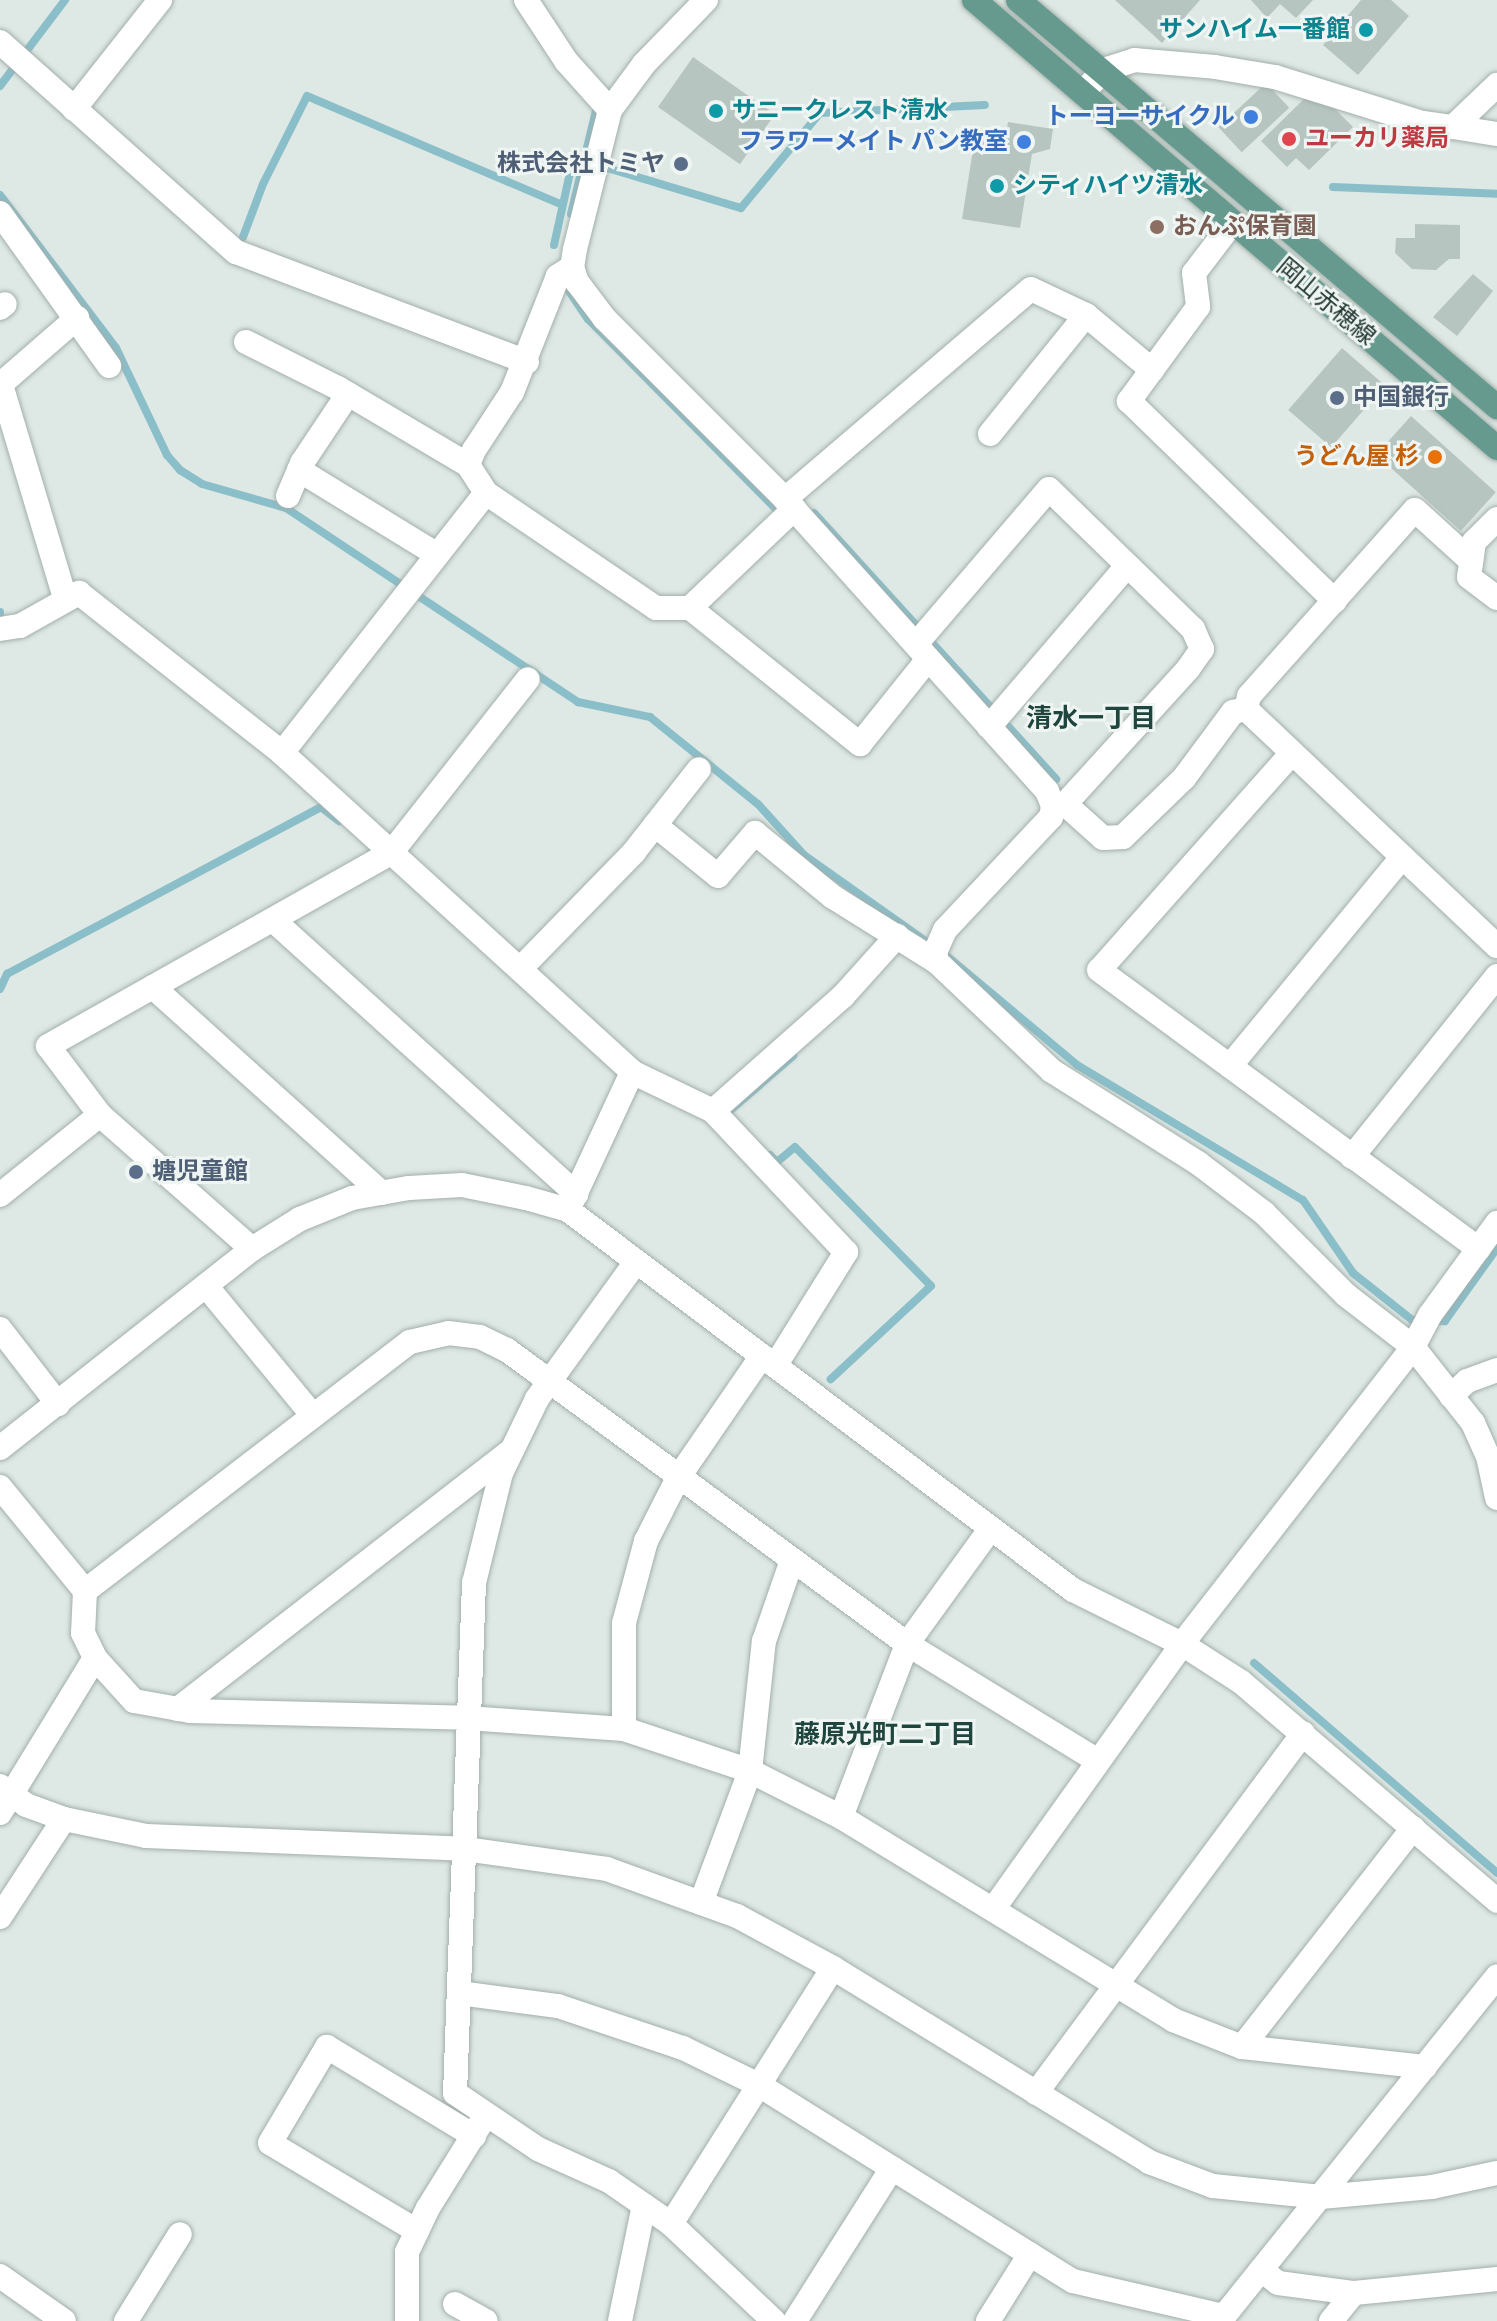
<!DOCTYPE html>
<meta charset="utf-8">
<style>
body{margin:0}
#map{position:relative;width:1497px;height:2321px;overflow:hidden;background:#dee8e4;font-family:Rubik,"Noto Sans JP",sans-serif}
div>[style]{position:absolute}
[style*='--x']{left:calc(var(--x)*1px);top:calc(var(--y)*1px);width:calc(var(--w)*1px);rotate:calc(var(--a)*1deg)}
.stream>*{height:8px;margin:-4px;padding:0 4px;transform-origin:4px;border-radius:4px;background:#8abec9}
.building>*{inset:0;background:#b7c5c0;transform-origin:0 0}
.roads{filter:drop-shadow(0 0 2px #a2afab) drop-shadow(0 0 2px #a2afab)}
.minor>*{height:24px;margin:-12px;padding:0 12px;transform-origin:12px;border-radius:12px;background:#fff}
.major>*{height:24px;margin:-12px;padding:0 12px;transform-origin:12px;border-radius:12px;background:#669a8e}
.dots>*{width:22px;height:22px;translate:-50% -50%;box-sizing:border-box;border:4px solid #eef5f2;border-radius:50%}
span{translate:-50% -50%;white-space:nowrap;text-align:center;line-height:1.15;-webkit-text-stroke:6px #eef5f2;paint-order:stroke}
.culture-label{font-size:24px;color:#0d838f;font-weight:700}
.right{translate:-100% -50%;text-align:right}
.left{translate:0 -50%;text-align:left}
.shop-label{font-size:24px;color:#366cbe;font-weight:700}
.health-label{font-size:24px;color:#be3a42;font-weight:700}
.service-label{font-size:24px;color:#4e5e75;font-weight:700}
.education-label{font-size:24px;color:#785e54;font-weight:700}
.street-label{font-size:24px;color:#213631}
.food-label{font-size:24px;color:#c56008;font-weight:700}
.neighbourhood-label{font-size:26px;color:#1f463e;font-weight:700}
</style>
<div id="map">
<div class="stream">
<div style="--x:0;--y:86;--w:108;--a:-52.9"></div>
<div style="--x:584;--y:161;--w:164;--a:16.7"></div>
<div style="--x:741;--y:208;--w:124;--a:-50.3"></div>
<div style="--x:820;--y:113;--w:165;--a:-2.8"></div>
<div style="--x:1333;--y:187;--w:164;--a:2.4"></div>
<div style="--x:0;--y:195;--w:192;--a:52.8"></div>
<div style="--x:116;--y:348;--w:119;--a:64.5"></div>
<div style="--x:167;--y:455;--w:20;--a:49"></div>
<div style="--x:180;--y:470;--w:26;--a:32"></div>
<div style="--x:202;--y:484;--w:87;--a:15.9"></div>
<div style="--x:286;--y:508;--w:351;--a:33.6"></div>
<div style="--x:578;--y:702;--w:74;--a:11.8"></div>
<div style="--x:650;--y:717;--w:139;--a:38.9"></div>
<div style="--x:758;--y:804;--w:69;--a:48"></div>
<div style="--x:804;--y:855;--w:151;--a:35.3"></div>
<div style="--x:571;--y:214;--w:115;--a:-76.4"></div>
<div style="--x:243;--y:237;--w:57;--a:-69.3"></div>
<div style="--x:263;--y:184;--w:98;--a:-63.4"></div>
<div style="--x:307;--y:96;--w:277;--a:23.1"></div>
<div style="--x:554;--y:245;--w:92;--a:-77.5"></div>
<div style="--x:569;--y:291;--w:34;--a:56"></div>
<div style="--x:588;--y:319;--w:272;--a:45.3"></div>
<div style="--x:814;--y:513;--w:360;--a:47.7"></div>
<div style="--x:0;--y:612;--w:4;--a:90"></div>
<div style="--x:948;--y:957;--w:168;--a:39.9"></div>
<div style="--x:1077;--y:1065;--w:263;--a:30.9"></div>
<div style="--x:1303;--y:1200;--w:88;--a:55.6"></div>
<div style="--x:1353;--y:1273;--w:75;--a:38.5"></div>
<div style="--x:1412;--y:1320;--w:33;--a:2"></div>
<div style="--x:1445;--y:1321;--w:90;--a:-54.5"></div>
<div style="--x:0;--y:989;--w:17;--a:-65"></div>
<div style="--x:7;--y:974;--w:356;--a:-28"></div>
<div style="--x:321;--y:807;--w:23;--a:38"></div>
<div style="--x:726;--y:1114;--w:89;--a:-40.9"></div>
<div style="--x:770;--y:1155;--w:10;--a:45"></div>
<div style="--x:777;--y:1162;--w:23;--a:-40"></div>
<div style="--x:795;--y:1147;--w:194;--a:45.6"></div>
<div style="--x:931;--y:1286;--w:137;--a:137.1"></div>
<div style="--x:1254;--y:1663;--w:321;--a:40.8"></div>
</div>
<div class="building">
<div style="clip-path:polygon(1115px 0,1200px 0,1162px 43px)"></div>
<div style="clip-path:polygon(1251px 0,1313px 0,1296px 18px,1280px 4px,1267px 18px)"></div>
<div style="clip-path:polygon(1361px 0,1391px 0,1409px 16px,1358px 75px,1323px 45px)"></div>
<div style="left:693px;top:57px;width:100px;height:61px;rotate:35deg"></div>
<div style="left:1266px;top:83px;width:34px;height:65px;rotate:47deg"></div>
<div style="clip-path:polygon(1308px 95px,1315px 102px,1324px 98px,1353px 127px,1309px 170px,1296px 158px,1287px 167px,1261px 141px)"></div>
<div style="clip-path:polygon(1008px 122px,1053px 129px,1050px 149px,1032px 154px,1020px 228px,962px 219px,975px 137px,1005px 141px)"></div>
<div style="clip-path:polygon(1415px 224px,1460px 225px,1460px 259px,1449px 259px,1436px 270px,1412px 269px,1395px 253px,1396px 238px,1415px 238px)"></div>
<div style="clip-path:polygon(1473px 274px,1493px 291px,1457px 336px,1433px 317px)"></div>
<div style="left:1342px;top:348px;width:57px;height:82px;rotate:41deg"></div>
<div style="left:1411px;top:416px;width:114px;height:52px;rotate:42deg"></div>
</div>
<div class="roads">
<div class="minor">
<div style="--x:526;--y:0;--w:73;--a:56.7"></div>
<div style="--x:566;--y:61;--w:66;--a:48.1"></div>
<div style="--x:706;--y:0;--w:89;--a:134.1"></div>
<div style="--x:644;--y:64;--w:57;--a:126.5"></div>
<div style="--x:610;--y:110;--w:143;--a:104.1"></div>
<div style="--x:575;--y:249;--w:18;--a:99"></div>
<div style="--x:572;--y:267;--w:16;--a:72"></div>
<div style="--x:577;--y:282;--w:46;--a:52.9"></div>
<div style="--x:605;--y:319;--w:255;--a:45"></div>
<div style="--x:785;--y:499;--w:392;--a:48.1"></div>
<div style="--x:1047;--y:791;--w:16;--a:68"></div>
<div style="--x:1053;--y:806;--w:11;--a:100"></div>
<div style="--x:1051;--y:817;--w:155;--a:133.2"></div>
<div style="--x:945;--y:930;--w:24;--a:114"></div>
<div style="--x:935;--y:952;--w:10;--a:79"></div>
<div style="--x:937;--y:962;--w:158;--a:43.5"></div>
<div style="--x:1052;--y:1071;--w:173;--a:32.2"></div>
<div style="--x:1198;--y:1163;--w:83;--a:37.1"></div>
<div style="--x:1264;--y:1213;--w:116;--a:45"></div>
<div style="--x:1346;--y:1295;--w:85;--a:37.8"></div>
<div style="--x:1413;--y:1347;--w:97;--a:51.7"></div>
<div style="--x:1473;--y:1423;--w:36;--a:66"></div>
<div style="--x:1488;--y:1456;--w:43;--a:77.9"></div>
<div style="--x:0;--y:42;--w:316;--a:41.7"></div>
<div style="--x:236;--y:252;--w:311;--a:20.7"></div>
<div style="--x:1084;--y:91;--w:29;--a:-46"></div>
<div style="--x:1104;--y:70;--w:32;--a:-18"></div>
<div style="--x:1134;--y:60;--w:81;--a:4.9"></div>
<div style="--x:1215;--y:67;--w:61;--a:9.5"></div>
<div style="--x:1275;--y:77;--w:155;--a:17.3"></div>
<div style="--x:1423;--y:123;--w:30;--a:8"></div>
<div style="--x:1453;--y:127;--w:61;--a:-43.7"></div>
<div style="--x:74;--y:109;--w:139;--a:-51.7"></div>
<div style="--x:1453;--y:127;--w:45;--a:9"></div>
<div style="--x:0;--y:213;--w:188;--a:54.5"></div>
<div style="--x:1233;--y:222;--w:64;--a:127.4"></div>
<div style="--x:1194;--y:273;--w:34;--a:83"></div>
<div style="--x:1198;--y:307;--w:117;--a:126.3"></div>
<div style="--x:1129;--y:401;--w:287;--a:44.2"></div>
<div style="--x:572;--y:267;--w:17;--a:147"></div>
<div style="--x:558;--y:276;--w:125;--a:111.6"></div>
<div style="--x:512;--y:392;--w:69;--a:123.2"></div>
<div style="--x:474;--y:450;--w:16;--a:112"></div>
<div style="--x:468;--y:465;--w:33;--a:57"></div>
<div style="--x:486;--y:493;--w:205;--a:34.1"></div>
<div style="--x:656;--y:608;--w:34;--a:0"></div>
<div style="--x:690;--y:608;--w:218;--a:38.7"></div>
<div style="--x:860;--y:744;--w:109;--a:-51.3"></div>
<div style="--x:0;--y:308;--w:6;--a:-39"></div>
<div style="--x:246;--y:342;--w:103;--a:26.6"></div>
<div style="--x:338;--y:388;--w:151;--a:30.6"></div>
<div style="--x:990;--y:434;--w:153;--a:-51.1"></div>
<div style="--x:299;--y:470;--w:161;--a:31.5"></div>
<div style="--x:288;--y:496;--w:36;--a:-67"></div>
<div style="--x:302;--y:463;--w:83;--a:-56.3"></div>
<div style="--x:785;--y:499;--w:323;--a:-40.5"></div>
<div style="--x:1031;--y:289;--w:61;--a:25.3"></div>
<div style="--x:1086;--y:315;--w:86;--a:39.8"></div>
<div style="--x:1497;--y:519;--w:33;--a:135"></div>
<div style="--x:1474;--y:542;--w:35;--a:98"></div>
<div style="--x:1469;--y:577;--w:35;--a:37"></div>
<div style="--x:65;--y:598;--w:223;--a:-106.7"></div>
<div style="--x:1;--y:384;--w:101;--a:-41"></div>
<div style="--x:690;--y:608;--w:144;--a:-43.6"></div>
<div style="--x:0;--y:629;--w:20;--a:-9"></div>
<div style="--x:20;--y:626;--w:68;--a:-29.2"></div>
<div style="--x:79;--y:593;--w:258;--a:38.2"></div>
<div style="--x:282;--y:753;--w:474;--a:42.3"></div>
<div style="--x:632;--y:1072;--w:90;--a:25.7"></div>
<div style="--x:713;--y:1111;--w:174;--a:-41.5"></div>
<div style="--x:843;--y:996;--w:81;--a:-48"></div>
<div style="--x:916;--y:644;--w:204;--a:-49.4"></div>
<div style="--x:1049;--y:489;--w:201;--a:44.2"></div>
<div style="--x:1193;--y:629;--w:22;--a:66"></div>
<div style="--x:1202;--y:649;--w:24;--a:125"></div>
<div style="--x:1188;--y:669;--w:183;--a:132.3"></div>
<div style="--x:1246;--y:709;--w:13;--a:-77"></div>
<div style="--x:1249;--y:696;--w:249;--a:-48.3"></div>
<div style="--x:1415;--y:510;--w:76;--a:42.3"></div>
<div style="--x:989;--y:727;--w:212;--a:-49.4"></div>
<div style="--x:282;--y:753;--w:330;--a:-51.9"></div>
<div style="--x:1292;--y:753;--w:290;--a:131.6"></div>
<div style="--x:1099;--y:970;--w:471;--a:36.3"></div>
<div style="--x:1053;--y:806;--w:12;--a:-9"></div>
<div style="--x:1065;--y:804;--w:51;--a:41.8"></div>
<div style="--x:1103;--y:838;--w:20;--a:-3"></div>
<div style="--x:1123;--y:837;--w:85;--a:-44"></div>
<div style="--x:1184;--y:778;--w:82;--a:-53.4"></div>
<div style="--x:1233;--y:712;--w:13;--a:-13"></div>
<div style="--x:1246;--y:709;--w:345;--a:43.4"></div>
<div style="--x:655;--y:825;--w:81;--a:39"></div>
<div style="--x:718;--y:876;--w:57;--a:-49.3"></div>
<div style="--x:755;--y:833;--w:101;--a:39.4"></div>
<div style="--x:833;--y:897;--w:123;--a:32"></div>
<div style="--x:273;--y:920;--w:409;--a:42.1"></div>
<div style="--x:520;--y:969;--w:163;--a:-45.7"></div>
<div style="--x:634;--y:852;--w:105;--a:-51.9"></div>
<div style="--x:153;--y:987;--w:308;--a:42"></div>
<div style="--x:1230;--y:1066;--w:271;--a:-50.5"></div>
<div style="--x:713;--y:1111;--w:194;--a:46.7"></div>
<div style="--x:846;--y:1252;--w:134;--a:121.9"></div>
<div style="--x:1352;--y:1157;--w:232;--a:-51.3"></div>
<div style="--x:0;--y:1195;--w:128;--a:-38.7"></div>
<div style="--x:569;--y:1208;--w:150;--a:-65.1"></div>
<div style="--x:252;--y:1249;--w:203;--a:-138.6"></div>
<div style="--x:100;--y:1115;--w:86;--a:-127"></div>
<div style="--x:48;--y:1046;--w:394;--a:-29.4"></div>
<div style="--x:391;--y:853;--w:221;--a:-51.8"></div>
<div style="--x:636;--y:1262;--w:169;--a:125.9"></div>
<div style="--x:537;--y:1399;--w:82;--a:115.9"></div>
<div style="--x:501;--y:1473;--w:113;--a:103.8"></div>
<div style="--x:474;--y:1583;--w:510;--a:92.13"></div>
<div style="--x:455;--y:2093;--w:100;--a:34"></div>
<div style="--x:538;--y:2149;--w:78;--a:24.3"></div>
<div style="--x:609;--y:2181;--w:75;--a:34.7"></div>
<div style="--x:671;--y:2224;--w:141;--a:43.3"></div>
<div style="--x:206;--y:1286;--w:168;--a:50.5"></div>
<div style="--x:0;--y:1329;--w:95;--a:52.3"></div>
<div style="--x:1451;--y:1396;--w:22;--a:-43"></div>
<div style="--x:1467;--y:1381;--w:32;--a:-20"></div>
<div style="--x:0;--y:1448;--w:321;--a:-38.3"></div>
<div style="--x:252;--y:1249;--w:57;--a:-32"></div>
<div style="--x:300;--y:1219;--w:56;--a:-22"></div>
<div style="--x:352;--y:1198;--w:58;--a:-10"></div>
<div style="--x:409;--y:1188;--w:53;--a:-3.2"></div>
<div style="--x:462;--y:1185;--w:65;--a:11.5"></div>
<div style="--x:526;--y:1198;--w:44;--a:15.9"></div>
<div style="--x:568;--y:1210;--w:632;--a:36.96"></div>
<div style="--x:1073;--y:1590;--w:122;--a:26.4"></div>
<div style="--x:1182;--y:1644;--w:70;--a:32.8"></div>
<div style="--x:1241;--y:1682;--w:337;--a:40.5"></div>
<div style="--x:0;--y:1487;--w:134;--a:50.7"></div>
<div style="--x:85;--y:1591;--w:42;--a:92.7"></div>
<div style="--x:83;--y:1633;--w:28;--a:64"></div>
<div style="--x:95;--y:1658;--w:58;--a:47.8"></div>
<div style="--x:134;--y:1701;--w:57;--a:10.1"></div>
<div style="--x:190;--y:1711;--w:277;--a:1.4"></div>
<div style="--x:467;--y:1718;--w:157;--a:4"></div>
<div style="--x:624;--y:1729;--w:133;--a:18.4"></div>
<div style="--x:750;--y:1771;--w:102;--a:26.8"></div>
<div style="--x:841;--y:1817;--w:389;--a:31.4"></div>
<div style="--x:1173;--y:2020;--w:74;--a:21.4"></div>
<div style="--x:1242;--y:2047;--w:184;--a:6.2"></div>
<div style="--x:85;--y:1591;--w:409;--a:-37.5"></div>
<div style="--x:410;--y:1342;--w:39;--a:-13"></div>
<div style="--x:448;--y:1333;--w:32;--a:7"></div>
<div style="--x:480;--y:1337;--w:30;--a:26"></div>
<div style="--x:507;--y:1350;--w:496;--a:36.3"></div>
<div style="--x:907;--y:1644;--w:224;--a:31.5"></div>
<div style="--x:178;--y:1709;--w:418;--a:-37.8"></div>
<div style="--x:624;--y:1729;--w:106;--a:-90"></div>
<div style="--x:624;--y:1623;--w:85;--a:-75"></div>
<div style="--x:646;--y:1541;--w:71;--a:-63.1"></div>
<div style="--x:678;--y:1478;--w:148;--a:-55.5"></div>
<div style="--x:0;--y:1786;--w:32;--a:36"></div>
<div style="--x:26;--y:1805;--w:40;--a:20.2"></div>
<div style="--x:64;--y:1819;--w:84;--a:11.7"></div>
<div style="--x:146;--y:1836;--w:319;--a:2.3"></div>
<div style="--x:465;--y:1849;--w:143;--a:8"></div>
<div style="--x:607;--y:1869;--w:138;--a:19.9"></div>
<div style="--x:737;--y:1916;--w:109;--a:28.4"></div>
<div style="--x:833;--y:1968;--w:371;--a:31.5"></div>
<div style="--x:1149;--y:2162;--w:68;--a:20.6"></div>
<div style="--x:1213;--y:2186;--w:109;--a:5.8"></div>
<div style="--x:1321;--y:2197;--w:111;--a:-5.1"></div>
<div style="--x:1432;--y:2187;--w:66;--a:-12.2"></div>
<div style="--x:0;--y:1813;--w:182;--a:-58.5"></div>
<div style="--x:841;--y:1817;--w:185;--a:-69.1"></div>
<div style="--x:907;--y:1644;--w:143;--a:-54.1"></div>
<div style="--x:701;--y:1903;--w:141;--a:-69.6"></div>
<div style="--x:750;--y:1771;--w:131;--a:-83.9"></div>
<div style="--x:764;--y:1641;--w:86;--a:-70.9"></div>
<div style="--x:994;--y:1908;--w:324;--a:-54.5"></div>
<div style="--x:1182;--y:1644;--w:376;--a:-52.1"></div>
<div style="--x:1413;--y:1347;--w:36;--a:-62"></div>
<div style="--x:1430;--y:1315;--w:114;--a:-53.9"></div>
<div style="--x:0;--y:1917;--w:117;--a:-56.9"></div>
<div style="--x:459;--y:1993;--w:100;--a:7.5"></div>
<div style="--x:558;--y:2006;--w:132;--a:18.6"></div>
<div style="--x:683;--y:2048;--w:85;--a:26"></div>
<div style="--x:759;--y:2085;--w:370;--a:32"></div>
<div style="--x:1073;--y:2281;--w:155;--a:13.1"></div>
<div style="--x:1242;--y:2047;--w:278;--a:-52"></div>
<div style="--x:1036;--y:2093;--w:448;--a:-53.4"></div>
<div style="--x:671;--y:2224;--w:303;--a:-57.7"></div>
<div style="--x:417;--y:2231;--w:171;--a:-149.1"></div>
<div style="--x:270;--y:2143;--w:112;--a:-59.3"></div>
<div style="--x:327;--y:2047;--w:172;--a:31.2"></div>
<div style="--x:1261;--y:2270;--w:21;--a:37"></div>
<div style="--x:1278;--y:2283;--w:77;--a:7.5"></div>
<div style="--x:1354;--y:2293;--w:144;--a:-5.6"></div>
<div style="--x:0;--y:2276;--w:78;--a:35.1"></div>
<div style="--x:455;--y:2304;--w:35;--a:29"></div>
<div style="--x:126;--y:2321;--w:102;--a:-58.2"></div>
<div style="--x:407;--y:2321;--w:69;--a:-90"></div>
<div style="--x:407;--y:2252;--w:49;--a:-64.5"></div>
<div style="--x:428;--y:2208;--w:100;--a:-58.1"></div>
<div style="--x:620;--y:2321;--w:118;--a:-78.3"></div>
<div style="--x:795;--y:2321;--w:181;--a:-57.6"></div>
<div style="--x:988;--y:2321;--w:79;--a:-57.9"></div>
<div style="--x:1220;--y:2321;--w:442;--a:-51.2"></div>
<div style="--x:1331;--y:2321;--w:36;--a:-51"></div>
</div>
<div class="major">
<div style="--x:974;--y:0;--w:689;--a:40.58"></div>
<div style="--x:1018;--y:0;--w:629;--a:40.35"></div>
</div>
</div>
<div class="dots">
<div style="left:1366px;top:30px;background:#0f9aa8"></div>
<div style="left:716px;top:111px;background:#0f9aa8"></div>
<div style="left:1251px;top:117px;background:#3f7fe0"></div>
<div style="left:1289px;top:139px;background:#e0444e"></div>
<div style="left:1024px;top:142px;background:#3f7fe0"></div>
<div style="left:681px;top:164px;background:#5c6f8a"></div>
<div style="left:997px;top:186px;background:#0f9aa8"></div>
<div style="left:1157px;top:227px;background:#8d6e63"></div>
<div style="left:1337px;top:398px;background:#5c6f8a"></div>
<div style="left:1435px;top:457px;background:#e8710a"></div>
<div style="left:136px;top:1172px;background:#5c6f8a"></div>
</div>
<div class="culture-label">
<span class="right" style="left:1350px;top:30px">サンハイム一番館</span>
<span class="left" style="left:732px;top:111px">サニークレスト清水</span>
<span class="left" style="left:1013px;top:186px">シティハイツ清水</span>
</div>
<div class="shop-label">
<span class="right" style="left:1235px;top:117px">トーヨーサイクル</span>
<span class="right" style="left:1008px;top:142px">フラワーメイト パン教室</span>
</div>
<div class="health-label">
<span class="left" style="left:1305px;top:139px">ユーカリ薬局</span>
</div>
<div class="service-label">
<span class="right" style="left:665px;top:164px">株式会社トミヤ</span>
<span class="left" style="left:1353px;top:398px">中国銀行</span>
<span class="left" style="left:152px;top:1172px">塘児童館</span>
</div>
<div class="education-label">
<span class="left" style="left:1173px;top:227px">おんぷ保育園</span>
</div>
<div class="street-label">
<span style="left:1326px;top:302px;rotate:40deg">岡山赤穂線</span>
</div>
<div class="food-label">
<span class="right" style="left:1419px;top:457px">うどん屋 杉</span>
</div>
<div class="neighbourhood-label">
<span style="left:1091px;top:719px">清水一丁目</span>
<span style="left:885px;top:1735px">藤原光町二丁目</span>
</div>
</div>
